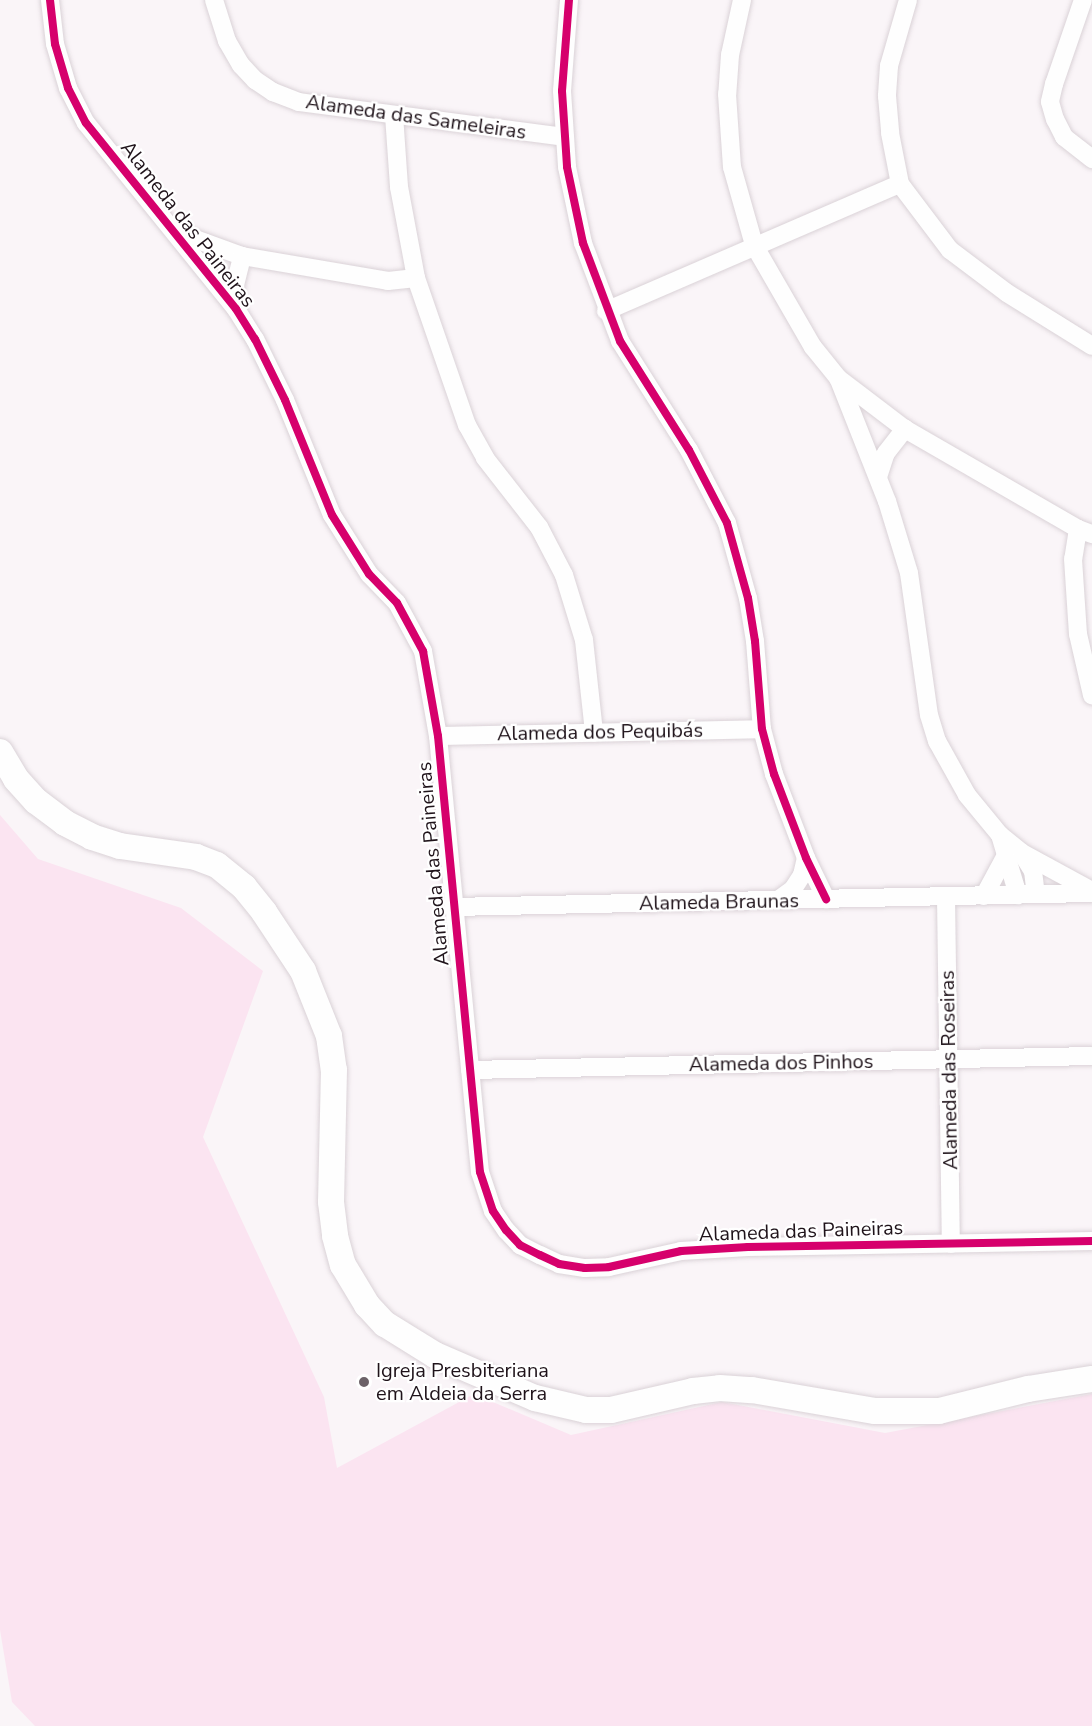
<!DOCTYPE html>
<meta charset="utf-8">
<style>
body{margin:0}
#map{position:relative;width:1092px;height:1726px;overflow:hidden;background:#faf5f8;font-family:"Nunito Sans",sans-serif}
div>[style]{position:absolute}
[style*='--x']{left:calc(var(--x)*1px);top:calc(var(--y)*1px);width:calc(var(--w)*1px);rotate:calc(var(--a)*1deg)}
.green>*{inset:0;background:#fbe4f1}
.roads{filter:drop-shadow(0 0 2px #dad2d7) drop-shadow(0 0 2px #dad2d7)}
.street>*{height:18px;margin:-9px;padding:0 9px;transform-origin:9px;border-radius:9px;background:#fefefe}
.secondary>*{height:26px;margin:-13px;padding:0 13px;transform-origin:13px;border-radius:13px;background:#fefefe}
.cycleway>*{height:8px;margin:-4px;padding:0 4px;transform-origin:4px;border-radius:4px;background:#d6006c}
.dots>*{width:16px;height:16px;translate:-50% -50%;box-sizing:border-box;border:3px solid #fff;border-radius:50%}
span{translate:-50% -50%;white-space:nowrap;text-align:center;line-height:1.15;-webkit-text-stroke:4.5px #fff;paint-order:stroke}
.street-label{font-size:20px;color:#1f131a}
.poi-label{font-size:20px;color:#1f131a}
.left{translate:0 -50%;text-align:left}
</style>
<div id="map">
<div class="green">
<div style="clip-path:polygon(0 815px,38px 859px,181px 908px,263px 971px,203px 1137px,324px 1397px,337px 1468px,474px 1394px,571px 1435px,722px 1402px,885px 1433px,1092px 1394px,1092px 1726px,35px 1726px,12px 1702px,0 1630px)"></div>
</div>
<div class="roads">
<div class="street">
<div style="--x:50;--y:0;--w:44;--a:83.5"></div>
<div style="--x:55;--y:44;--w:46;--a:73.5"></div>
<div style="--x:68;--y:88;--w:39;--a:63"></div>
<div style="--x:86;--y:123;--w:239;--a:51.1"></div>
<div style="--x:236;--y:309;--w:36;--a:58"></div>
<div style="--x:255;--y:339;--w:68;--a:63.8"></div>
<div style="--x:285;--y:400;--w:124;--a:67.8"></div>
<div style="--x:332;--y:515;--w:70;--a:57.9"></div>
<div style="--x:369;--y:574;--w:40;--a:46"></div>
<div style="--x:397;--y:603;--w:55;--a:61.6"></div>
<div style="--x:423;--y:651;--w:86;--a:80"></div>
<div style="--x:438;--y:736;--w:438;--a:84.5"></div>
<div style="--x:480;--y:1172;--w:41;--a:71.6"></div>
<div style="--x:493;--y:1211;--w:23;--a:56"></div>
<div style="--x:506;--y:1230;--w:21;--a:47"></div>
<div style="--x:520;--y:1245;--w:22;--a:27"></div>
<div style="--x:540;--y:1255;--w:21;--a:25"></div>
<div style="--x:559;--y:1264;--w:26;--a:9"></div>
<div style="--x:585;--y:1268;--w:24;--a:-2"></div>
<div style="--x:609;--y:1267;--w:74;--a:-12.5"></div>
<div style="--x:681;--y:1251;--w:67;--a:-3.4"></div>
<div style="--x:748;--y:1247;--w:344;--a:-1"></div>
<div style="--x:214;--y:0;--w:43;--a:72.4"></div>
<div style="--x:227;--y:41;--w:28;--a:60"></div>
<div style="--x:241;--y:65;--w:21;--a:47"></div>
<div style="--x:255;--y:80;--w:22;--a:34"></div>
<div style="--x:273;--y:92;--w:28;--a:21"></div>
<div style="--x:299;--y:102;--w:268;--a:7.5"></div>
<div style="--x:569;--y:0;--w:91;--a:94.4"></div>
<div style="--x:562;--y:91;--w:76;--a:86.2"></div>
<div style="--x:567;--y:167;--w:78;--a:78.1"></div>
<div style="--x:583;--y:243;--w:105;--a:69.3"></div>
<div style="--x:620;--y:341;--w:129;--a:57.7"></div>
<div style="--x:689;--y:450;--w:82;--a:62.5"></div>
<div style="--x:727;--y:523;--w:78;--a:74.4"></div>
<div style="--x:748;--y:598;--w:44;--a:80.8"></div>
<div style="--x:755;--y:641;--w:88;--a:85.5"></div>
<div style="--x:762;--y:729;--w:47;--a:75.1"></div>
<div style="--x:774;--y:774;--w:90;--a:69.1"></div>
<div style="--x:806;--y:858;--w:46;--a:64"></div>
<div style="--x:742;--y:0;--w:56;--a:102.3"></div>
<div style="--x:730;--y:55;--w:39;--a:94"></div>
<div style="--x:727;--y:94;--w:73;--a:86.1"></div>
<div style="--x:732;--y:167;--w:81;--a:74.2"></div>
<div style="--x:754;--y:245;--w:118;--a:60"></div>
<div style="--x:813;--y:347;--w:40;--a:51"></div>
<div style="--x:838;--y:378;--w:84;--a:37.3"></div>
<div style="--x:905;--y:429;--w:200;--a:30"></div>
<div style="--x:1078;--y:529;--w:15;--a:20"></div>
<div style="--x:908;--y:0;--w:69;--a:106.1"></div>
<div style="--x:889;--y:66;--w:30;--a:94"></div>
<div style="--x:887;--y:96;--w:37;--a:85"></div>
<div style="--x:890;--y:133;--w:52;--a:78.9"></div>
<div style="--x:900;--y:184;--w:83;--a:52.9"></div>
<div style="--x:950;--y:250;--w:71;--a:37"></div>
<div style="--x:1007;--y:293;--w:100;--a:31.9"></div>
<div style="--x:1083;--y:0;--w:89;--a:109"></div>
<div style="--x:1054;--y:84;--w:18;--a:103"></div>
<div style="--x:1050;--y:102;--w:18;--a:74"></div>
<div style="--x:1055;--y:119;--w:20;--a:63"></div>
<div style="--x:1064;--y:137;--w:36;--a:38"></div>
<div style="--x:394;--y:115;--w:72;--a:86"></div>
<div style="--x:399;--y:187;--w:93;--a:79.4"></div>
<div style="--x:416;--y:278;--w:156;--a:70.9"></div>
<div style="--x:467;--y:425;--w:38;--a:61"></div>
<div style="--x:485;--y:458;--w:88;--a:52"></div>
<div style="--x:539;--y:527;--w:54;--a:62.5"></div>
<div style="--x:564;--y:575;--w:68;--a:72.9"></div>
<div style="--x:584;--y:640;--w:93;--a:83.8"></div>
<div style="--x:176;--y:232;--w:70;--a:20"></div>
<div style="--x:242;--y:256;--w:148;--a:9.7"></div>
<div style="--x:388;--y:281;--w:28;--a:-6"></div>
<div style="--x:236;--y:309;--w:24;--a:-92"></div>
<div style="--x:235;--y:285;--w:30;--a:-76"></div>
<div style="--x:606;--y:311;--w:320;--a:-23.4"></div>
<div style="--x:839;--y:380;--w:130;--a:68.4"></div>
<div style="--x:887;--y:501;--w:75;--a:73"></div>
<div style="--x:909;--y:573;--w:143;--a:82"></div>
<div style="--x:929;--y:715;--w:27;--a:73"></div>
<div style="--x:937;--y:741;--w:62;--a:60.9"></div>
<div style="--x:967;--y:795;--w:52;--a:50.5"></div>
<div style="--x:1000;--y:835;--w:27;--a:39"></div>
<div style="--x:1021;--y:852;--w:22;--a:58"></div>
<div style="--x:1033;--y:871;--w:23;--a:83"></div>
<div style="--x:878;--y:477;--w:25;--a:-72"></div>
<div style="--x:886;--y:453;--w:31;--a:-52"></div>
<div style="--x:1078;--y:529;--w:30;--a:99"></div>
<div style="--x:1073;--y:559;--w:75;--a:86.2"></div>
<div style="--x:1078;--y:634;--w:63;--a:77.1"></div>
<div style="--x:438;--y:736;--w:324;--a:-1.2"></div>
<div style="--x:1000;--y:835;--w:63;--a:73.3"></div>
<div style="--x:1022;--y:853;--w:80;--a:28.5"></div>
<div style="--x:984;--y:896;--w:44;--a:-61.7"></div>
<div style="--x:946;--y:897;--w:347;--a:89.2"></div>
<div style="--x:778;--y:900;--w:19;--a:-36"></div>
<div style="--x:793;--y:889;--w:17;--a:-57"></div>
<div style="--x:802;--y:875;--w:17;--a:-77"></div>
<div style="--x:453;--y:907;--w:639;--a:-1.26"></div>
<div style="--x:470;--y:1070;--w:622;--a:-1.29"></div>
</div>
<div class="secondary">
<div style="--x:0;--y:752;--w:31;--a:59"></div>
<div style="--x:16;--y:779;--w:30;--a:48"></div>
<div style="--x:36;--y:801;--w:36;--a:37"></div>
<div style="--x:65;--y:823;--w:30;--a:27"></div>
<div style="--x:92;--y:837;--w:29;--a:18"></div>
<div style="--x:120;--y:846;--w:77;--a:8.2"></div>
<div style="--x:196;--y:857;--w:22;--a:21"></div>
<div style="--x:217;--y:865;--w:35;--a:39"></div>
<div style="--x:244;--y:887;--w:32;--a:51"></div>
<div style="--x:264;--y:912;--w:71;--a:56.5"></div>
<div style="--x:303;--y:971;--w:70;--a:68.2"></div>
<div style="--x:329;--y:1036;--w:34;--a:82"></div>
<div style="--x:334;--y:1070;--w:132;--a:91.3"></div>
<div style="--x:331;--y:1202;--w:34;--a:83"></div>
<div style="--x:335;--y:1236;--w:30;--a:75"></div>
<div style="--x:343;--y:1265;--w:47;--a:59"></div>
<div style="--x:367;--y:1305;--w:26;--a:47"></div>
<div style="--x:385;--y:1324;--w:59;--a:31.8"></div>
<div style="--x:435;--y:1355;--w:109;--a:23.3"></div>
<div style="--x:535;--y:1398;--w:52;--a:13.2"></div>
<div style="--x:586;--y:1410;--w:25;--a:0"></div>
<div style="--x:611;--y:1410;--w:84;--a:-13"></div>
<div style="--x:693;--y:1391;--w:27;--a:-6"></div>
<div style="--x:720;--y:1388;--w:32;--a:4"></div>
<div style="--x:752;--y:1390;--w:125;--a:9.7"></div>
<div style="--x:875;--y:1411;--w:64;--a:0"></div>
<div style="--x:939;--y:1411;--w:92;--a:-13.9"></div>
<div style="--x:1028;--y:1389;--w:65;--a:-8.9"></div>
</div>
</div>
<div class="cycleway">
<div style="--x:50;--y:0;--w:44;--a:83.5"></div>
<div style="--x:55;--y:44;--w:46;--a:73.5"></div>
<div style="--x:68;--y:88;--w:39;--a:63"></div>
<div style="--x:86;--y:123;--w:239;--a:51.1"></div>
<div style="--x:236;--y:309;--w:36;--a:58"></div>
<div style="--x:255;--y:339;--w:68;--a:63.8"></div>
<div style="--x:285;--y:400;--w:124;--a:67.8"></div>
<div style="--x:332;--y:515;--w:70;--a:57.9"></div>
<div style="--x:369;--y:574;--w:40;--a:46"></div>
<div style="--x:397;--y:603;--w:55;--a:61.6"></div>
<div style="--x:423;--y:651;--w:86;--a:80"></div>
<div style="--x:438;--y:736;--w:438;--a:84.5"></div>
<div style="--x:480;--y:1172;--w:41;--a:71.6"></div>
<div style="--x:493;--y:1211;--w:23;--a:56"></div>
<div style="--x:506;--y:1230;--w:21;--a:47"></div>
<div style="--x:520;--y:1245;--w:22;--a:27"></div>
<div style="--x:540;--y:1255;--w:21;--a:25"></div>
<div style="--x:559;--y:1264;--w:26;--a:9"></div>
<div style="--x:585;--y:1268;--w:24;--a:-2"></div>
<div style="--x:609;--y:1267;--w:74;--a:-12.5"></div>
<div style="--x:681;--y:1251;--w:67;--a:-3.4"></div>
<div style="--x:748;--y:1247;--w:344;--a:-1"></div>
<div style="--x:569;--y:0;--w:91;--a:94.4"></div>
<div style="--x:562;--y:91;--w:76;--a:86.2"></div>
<div style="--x:567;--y:167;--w:78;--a:78.1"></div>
<div style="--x:583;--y:243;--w:105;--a:69.3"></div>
<div style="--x:620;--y:341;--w:129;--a:57.7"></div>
<div style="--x:689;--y:450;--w:82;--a:62.5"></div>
<div style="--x:727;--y:523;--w:78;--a:74.4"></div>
<div style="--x:748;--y:598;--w:44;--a:80.8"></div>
<div style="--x:755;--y:641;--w:88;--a:85.5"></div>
<div style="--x:762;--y:729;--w:47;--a:75.1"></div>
<div style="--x:774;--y:774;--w:90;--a:69.1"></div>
<div style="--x:806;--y:858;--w:46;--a:64"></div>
</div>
<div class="dots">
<div style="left:364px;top:1382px;background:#6c6268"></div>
</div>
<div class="street-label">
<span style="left:416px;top:117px;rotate:8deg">Alameda das Sameleiras</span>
<span style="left:188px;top:224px;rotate:52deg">Alameda das Paineiras</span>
<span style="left:600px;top:732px;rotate:-1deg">Alameda dos Pequibás</span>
<span style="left:433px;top:864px;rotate:-95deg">Alameda das Paineiras</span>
<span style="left:719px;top:902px;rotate:-1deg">Alameda Braunas</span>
<span style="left:781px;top:1063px;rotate:-1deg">Alameda dos Pinhos</span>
<span style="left:949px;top:1070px;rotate:-91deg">Alameda das Roseiras</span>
<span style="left:801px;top:1231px;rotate:-2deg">Alameda das Paineiras</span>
</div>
<div class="poi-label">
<span class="left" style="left:376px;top:1382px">Igreja Presbiteriana<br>em Aldeia da Serra</span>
</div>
</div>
